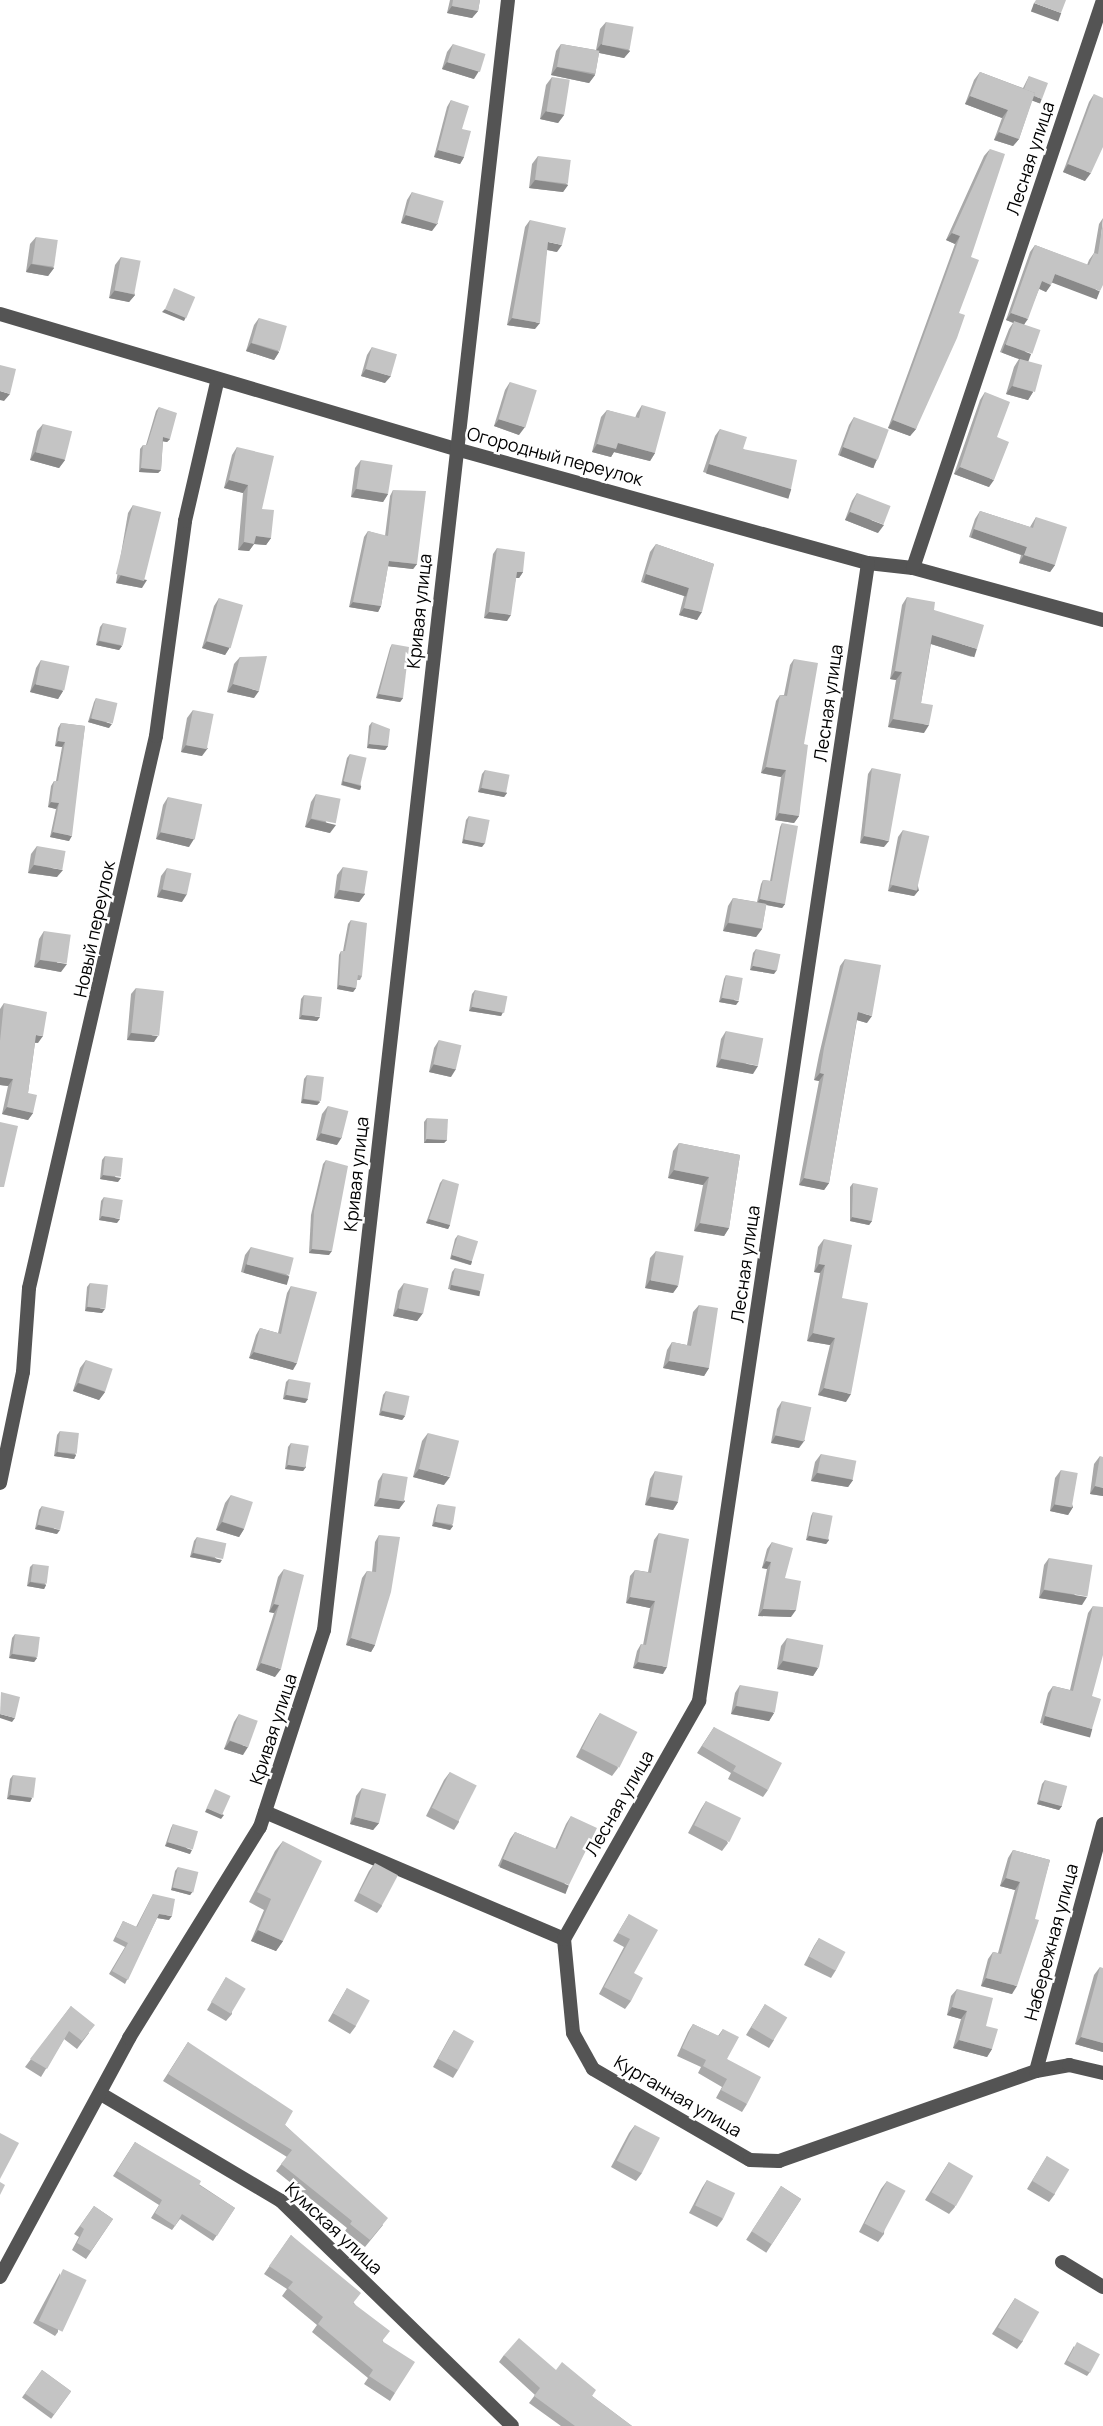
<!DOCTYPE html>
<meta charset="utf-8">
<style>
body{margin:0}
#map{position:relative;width:1103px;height:2426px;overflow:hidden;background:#fff;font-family:Manrope,sans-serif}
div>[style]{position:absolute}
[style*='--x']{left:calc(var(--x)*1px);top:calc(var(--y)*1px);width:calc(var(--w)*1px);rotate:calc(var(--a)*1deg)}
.minor>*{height:14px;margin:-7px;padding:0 7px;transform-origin:7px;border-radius:7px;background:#545454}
.wall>*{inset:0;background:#a9a9a9;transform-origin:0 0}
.shaded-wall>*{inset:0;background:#898989;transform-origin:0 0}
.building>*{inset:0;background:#c4c4c4;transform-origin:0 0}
span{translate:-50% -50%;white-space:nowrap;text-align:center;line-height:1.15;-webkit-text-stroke:5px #fff;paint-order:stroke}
.street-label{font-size:18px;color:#000}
</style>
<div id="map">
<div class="minor">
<div style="--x:0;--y:314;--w:476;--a:16.5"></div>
<div style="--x:456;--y:449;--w:427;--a:15.5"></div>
<div style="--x:868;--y:563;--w:45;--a:6.3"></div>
<div style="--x:913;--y:568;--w:197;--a:15.3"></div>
<div style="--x:913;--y:568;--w:599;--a:-71.5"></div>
<div style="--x:0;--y:1483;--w:113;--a:-78.3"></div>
<div style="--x:23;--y:1372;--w:84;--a:-85.9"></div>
<div style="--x:29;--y:1288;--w:566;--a:-77.04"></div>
<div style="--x:156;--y:736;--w:217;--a:-82.3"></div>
<div style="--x:185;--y:521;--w:143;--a:-77"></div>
<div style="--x:265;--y:1812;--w:325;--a:23"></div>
<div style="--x:564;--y:1939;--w:94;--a:84.5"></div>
<div style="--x:573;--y:2033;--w:41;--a:60.9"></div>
<div style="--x:593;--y:2069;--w:181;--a:30.1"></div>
<div style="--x:750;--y:2160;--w:29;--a:2"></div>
<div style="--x:779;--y:2161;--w:272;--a:-19.3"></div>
<div style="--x:1036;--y:2071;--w:34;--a:-10"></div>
<div style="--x:1069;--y:2065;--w:35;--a:13"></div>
<div style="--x:564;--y:1939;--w:274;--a:-60.4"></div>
<div style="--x:699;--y:1701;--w:1150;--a:-81.55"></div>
<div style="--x:1036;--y:2071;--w:256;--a:-74.8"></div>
<div style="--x:101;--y:2094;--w:209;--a:30.7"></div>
<div style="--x:281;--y:2201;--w:322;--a:44.2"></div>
<div style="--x:1062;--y:2262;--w:48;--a:31.4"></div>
<div style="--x:0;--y:2277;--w:272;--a:-61.6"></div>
<div style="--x:129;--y:2038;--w:248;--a:-58.2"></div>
<div style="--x:260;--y:1827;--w:207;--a:-72"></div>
<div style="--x:324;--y:1630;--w:1640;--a:-83.56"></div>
</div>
<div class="wall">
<div style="clip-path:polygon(450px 0,480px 0,478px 11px,472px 18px,447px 13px)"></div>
<div style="clip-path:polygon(606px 22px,630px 51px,624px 58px,599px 53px,595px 75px,589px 83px,551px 75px,556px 51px,561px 44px,596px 50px,600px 29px)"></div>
<div style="clip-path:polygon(453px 44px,474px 79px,442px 69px,447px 52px)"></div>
<div style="clip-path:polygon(980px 72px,1023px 88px,1029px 76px,1039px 103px,1032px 100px,1019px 139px,1013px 146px,994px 140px,1002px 118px,965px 104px,974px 80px)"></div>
<div style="clip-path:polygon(552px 77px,564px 115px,558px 123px,540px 119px,546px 85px)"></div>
<div style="clip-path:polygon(1094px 94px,1085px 181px,1063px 172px,1089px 102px)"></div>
<div style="clip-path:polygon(451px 100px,462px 129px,464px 157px,460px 164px,434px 157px,447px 107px)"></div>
<div style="clip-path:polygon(990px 149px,916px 429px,910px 436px,888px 428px,955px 244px,946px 240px,984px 156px)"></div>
<div style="clip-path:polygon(538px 156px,568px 185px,563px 192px,529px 188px,532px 164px)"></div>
<div style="clip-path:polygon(412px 192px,432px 231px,401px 223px,407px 200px)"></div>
<div style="clip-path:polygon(1103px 218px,1095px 298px,1052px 282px,1046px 292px,1039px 289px,1024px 325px,1026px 361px,1033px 392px,1028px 400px,1006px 394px,1014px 367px,1019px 359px,1000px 352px,1009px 329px,1013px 323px,1006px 320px,1030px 252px,1035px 245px,1087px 265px,1089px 260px,1094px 253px,1099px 224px)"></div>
<div style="clip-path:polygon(530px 220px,557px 252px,547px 250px,535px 329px,507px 325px,525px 227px)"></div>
<div style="clip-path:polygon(36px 237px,54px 268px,48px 276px,26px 272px,30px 244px)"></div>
<div style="clip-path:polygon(121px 257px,135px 295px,129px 302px,109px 298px,115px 265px)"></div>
<div style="clip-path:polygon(259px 318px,279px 352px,274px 360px,246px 351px,254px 325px)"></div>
<div style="clip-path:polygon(372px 347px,385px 383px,361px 376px,367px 355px)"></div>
<div style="clip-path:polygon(510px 382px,519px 435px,494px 426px,505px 390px)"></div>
<div style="clip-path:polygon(985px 392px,997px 437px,989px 487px,954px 474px,980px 400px)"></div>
<div style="clip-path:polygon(642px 405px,655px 453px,650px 461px,614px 452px,611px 457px,592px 452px,601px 417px,607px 410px,635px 418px,637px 413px)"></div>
<div style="clip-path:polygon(159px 407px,170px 439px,167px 442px,163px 441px,161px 470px,158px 473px,139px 472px,140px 449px,143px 445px,146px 445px,156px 411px)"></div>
<div style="clip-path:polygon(854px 417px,877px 460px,872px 468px,838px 455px,849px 425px)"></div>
<div style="clip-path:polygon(43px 424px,65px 460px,59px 468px,30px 460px,37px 431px)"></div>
<div style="clip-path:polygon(720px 429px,791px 489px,786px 497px,703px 472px,715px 436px)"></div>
<div style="clip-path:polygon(237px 447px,262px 509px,271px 538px,266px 545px,254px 544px,249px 551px,238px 550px,243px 493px,224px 488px,232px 455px)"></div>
<div style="clip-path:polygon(361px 460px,388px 494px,383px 502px,351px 497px,355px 468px)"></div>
<div style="clip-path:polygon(393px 490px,417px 564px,413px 569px,388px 566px,381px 606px,378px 612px,349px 607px,364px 537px,368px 531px,385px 536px,390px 496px)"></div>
<div style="clip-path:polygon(857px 493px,878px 533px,845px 520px,852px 501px)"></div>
<div style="clip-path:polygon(133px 505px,142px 588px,116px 583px,128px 513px)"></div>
<div style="clip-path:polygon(980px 511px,1030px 527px,1036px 517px,1055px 565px,1050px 572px,1019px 563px,1021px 555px,969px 537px,975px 519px)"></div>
<div style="clip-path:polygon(656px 544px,714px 564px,697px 620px,679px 615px,684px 596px,641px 582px,650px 552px)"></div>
<div style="clip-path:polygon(497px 548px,523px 572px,519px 578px,516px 578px,507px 621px,484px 618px,493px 554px)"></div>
<div style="clip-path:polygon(907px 597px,934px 610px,972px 657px,931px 644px,921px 703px,924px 733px,888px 727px,896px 680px,890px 679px,902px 605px)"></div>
<div style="clip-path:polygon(219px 598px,230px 647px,225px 655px,202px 648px,214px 606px)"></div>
<div style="clip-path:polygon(103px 623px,122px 646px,119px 650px,96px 645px,100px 627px)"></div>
<div style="clip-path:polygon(392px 644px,403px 698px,400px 702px,376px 698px,390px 648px)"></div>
<div style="clip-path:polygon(240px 657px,254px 698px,227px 692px,234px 664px)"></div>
<div style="clip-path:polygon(794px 659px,804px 744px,799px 816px,794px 823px,775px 820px,781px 777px,761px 773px,776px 701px,780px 695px,784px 695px,790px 665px)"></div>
<div style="clip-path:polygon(41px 660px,63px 691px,58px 699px,30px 692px,36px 668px)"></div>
<div style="clip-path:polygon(96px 698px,109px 728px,88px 722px,94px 702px)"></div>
<div style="clip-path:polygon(193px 710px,202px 756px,181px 752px,187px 718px)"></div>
<div style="clip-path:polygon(372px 722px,388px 746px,385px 750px,367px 748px,369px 726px)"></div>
<div style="clip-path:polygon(61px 723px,85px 726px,69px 841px,50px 837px,56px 809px,48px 807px,51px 786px,54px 781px,56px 781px,62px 747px,55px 746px,58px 728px)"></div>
<div style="clip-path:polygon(350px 754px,361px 786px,359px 790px,341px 785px,347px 758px)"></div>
<div style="clip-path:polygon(872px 768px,884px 847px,860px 843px,868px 774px)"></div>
<div style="clip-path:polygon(485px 770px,507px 793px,504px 797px,478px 792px,482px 774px)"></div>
<div style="clip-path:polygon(316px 794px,330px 833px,305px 827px,311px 802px)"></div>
<div style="clip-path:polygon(168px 797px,189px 847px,156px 839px,163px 805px)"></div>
<div style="clip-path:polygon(469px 816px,482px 847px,462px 843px,466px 820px)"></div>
<div style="clip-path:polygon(782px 823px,785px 904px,782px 908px,766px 905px,762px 929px,756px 937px,723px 931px,728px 906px,733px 898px,757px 902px,761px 884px,763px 880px,770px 881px,780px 827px)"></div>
<div style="clip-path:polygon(903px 830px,919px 890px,914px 896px,888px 891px,898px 837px)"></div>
<div style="clip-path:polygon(37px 846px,57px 877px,28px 873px,31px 854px)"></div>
<div style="clip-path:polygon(343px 867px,365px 894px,359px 902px,334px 898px,337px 875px)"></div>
<div style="clip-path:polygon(167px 868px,182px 902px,157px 897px,161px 876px)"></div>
<div style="clip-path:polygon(351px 920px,362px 976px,360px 980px,357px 980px,356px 988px,353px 992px,337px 989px,339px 955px,341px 951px,343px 951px,348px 924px)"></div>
<div style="clip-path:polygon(44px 931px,61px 972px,34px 967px,39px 939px)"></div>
<div style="clip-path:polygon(756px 949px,774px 974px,750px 970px,753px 953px)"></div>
<div style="clip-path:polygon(845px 959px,867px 1023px,857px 1020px,829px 1183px,824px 1190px,799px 1185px,819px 1081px,814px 1080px,819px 1055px,840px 966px)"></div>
<div style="clip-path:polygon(726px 975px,736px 1005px,719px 1002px,724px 979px)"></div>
<div style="clip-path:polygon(136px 988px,154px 1042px,127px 1040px,131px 994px)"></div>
<div style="clip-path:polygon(475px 990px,503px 1012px,501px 1016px,469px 1011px,472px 994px)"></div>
<div style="clip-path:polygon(304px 995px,317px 1021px,299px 1019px,301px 999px)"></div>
<div style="clip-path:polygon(4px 1003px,38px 1043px,35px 1043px,28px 1093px,33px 1113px,28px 1120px,2px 1114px,8px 1086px,0 1085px,0 1009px)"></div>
<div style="clip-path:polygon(726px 1031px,753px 1074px,716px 1067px,721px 1039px)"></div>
<div style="clip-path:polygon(439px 1040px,451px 1077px,429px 1072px,434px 1048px)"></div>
<div style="clip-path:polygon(307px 1075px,320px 1102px,317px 1105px,301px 1103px,304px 1079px)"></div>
<div style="clip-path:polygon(328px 1106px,337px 1145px,316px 1140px,322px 1114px)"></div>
<div style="clip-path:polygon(427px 1118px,447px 1140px,444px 1143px,424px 1143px,424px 1122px)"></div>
<div style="clip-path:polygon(679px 1143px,740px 1155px,729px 1228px,724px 1236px,694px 1231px,703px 1185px,668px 1178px,673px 1151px)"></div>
<div style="clip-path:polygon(105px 1156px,118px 1182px,100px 1179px,102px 1160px)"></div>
<div style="clip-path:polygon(326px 1160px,329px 1255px,309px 1253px,311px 1215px,323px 1164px)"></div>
<div style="clip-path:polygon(443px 1179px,450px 1225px,448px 1229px,426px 1223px,440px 1183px)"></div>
<div style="clip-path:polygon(853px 1183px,872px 1221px,869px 1225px,850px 1221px,850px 1187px)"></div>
<div style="clip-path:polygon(104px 1197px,117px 1223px,99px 1220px,101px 1201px)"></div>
<div style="clip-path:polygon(458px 1235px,472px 1261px,470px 1265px,450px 1259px,455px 1239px)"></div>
<div style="clip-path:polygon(824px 1239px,842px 1298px,846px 1402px,818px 1395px,830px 1345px,807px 1341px,820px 1273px,814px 1272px,818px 1247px)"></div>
<div style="clip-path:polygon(251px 1247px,289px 1276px,284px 1284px,241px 1272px,245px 1255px)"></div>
<div style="clip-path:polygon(656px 1251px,678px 1286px,673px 1293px,645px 1288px,650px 1258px)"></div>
<div style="clip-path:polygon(455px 1268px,480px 1291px,477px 1295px,448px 1289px,452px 1272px)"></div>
<div style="clip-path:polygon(90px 1283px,102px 1313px,85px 1311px,87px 1287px)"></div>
<div style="clip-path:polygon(404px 1283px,423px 1313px,417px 1321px,393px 1316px,398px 1291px)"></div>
<div style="clip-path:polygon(291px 1286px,293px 1370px,249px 1358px,256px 1335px,260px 1328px,278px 1333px,287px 1293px)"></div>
<div style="clip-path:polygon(699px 1305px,709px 1368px,704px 1376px,663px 1368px,667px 1350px,672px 1342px,687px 1345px,693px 1312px)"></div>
<div style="clip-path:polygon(86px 1360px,105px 1392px,99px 1400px,73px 1391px,80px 1368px)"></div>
<div style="clip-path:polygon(289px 1379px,308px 1399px,305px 1403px,283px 1399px,286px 1382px)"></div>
<div style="clip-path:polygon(386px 1391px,405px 1416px,402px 1420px,379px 1415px,383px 1395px)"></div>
<div style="clip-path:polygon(782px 1401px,799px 1448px,771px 1443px,777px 1409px)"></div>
<div style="clip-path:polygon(60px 1431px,76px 1455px,74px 1459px,54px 1456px,57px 1435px)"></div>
<div style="clip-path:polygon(428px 1433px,444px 1485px,413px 1477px,422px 1441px)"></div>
<div style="clip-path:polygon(291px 1443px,306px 1467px,303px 1471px,285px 1469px,288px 1447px)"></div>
<div style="clip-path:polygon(821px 1454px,853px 1480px,848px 1487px,811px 1481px,815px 1462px)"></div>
<div style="clip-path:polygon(1100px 1456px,1103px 1496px,1090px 1494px,1094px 1464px)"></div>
<div style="clip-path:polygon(1061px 1470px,1073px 1507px,1068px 1515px,1050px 1511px,1055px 1478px)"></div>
<div style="clip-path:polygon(655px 1471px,678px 1502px,673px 1510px,645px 1505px,650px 1479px)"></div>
<div style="clip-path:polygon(383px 1473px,405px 1501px,399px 1509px,374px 1506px,378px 1481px)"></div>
<div style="clip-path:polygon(231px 1495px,244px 1529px,239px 1537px,216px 1530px,225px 1503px)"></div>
<div style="clip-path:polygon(438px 1504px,453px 1526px,450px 1530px,432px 1526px,436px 1508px)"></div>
<div style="clip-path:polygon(42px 1506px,57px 1534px,35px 1529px,39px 1510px)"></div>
<div style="clip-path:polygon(813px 1512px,829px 1540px,826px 1544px,806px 1540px,811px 1516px)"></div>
<div style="clip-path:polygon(659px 1533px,663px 1674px,633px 1668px,637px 1651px,641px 1644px,643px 1645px,650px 1608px,626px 1603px,630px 1576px,635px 1570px,648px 1572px,654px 1540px)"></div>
<div style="clip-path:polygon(379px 1535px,375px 1645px,371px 1652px,346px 1645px,362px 1578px,367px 1571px,372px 1572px,375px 1542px)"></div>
<div style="clip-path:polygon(197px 1537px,220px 1563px,190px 1557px,194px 1541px)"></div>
<div style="clip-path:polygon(772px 1542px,785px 1578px,791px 1617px,758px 1616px,767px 1569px,762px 1568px,767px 1549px)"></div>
<div style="clip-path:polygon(1049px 1558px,1082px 1605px,1039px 1598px,1044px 1565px)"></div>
<div style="clip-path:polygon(33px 1564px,46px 1585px,44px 1589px,27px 1586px,30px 1567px)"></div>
<div style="clip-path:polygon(284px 1569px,275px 1677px,256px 1670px,274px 1613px,269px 1612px,278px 1577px)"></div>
<div style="clip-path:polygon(1093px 1606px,1087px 1736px,1040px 1723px,1048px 1693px,1053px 1686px,1070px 1690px,1088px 1613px)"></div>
<div style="clip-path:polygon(15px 1634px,37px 1658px,34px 1662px,9px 1658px,12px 1638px)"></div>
<div style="clip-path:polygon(787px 1638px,818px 1668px,813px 1676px,777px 1669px,781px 1646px)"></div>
<div style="clip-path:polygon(740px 1685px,774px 1713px,769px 1721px,731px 1714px,735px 1693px)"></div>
<div style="clip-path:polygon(600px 1713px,618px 1768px,612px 1776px,576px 1757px,595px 1721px)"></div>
<div style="clip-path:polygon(239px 1714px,243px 1755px,224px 1749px,234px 1722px)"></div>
<div style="clip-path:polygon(714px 1727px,768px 1790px,763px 1797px,728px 1779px,731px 1773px,697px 1753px)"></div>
<div style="clip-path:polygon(450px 1772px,459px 1822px,454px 1830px,426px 1816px,444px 1780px)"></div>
<div style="clip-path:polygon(13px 1775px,32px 1798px,30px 1802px,7px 1799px,10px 1779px)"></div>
<div style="clip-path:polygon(1045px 1780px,1062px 1806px,1059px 1810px,1037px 1804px,1042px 1784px)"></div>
<div style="clip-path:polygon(362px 1788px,379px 1823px,373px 1830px,350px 1824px,356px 1796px)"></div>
<div style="clip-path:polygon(706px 1801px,728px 1843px,722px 1851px,688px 1833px,701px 1809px)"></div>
<div style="clip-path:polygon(571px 1816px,564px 1892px,498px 1866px,510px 1839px,515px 1832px,555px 1849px,566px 1824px)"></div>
<div style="clip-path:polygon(173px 1824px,190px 1854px,165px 1846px,171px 1828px)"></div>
<div style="clip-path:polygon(283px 1841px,283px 1941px,276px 1951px,251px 1941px,264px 1910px,249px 1902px,275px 1851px)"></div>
<div style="clip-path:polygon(1013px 1850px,1050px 1860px,1012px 1994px,981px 1986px,988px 1959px,993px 1952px,998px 1953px,1015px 1890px,1000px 1886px,1008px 1858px)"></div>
<div style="clip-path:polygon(375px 1863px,382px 1906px,377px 1913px,354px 1901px,369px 1871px)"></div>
<div style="clip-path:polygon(178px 1867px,193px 1891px,190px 1895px,171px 1890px,175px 1871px)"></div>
<div style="clip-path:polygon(153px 1894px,169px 1920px,157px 1918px,125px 1984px,109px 1974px,125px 1947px,113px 1941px,123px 1921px,136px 1927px)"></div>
<div style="clip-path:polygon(629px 1914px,634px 1973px,631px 2001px,625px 2009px,599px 1994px,624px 1947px,613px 1941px)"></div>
<div style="clip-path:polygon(819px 1938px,836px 1970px,831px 1978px,804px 1965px,814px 1946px)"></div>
<div style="clip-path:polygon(1100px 1967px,1103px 2052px,1075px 2044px,1094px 1975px)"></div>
<div style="clip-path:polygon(226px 1977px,232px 2014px,226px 2021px,207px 2010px)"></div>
<div style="clip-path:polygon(347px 1988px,356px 2026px,350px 2034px,328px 2021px)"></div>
<div style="clip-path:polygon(957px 1989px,986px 2026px,992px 2049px,987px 2057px,953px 2048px,961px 2019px,947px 2015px,951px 1996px)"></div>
<div style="clip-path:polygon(765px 2004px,774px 2040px,769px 2048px,746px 2035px)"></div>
<div style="clip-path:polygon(71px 2006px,89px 2033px,77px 2049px,64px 2039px,41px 2077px,25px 2067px)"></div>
<div style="clip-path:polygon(693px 2024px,718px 2036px,723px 2029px,727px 2059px,747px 2104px,742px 2112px,716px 2098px,722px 2087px,698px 2073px,701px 2067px,677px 2056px,688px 2032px)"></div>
<div style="clip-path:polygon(454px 2030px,458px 2070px,453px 2078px,433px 2067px,449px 2038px)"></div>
<div style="clip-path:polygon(188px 2042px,285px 2125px,383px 2225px,365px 2247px,345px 2231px,347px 2228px,276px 2171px,287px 2157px,163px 2081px)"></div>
<div style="clip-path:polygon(635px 2125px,642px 2173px,636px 2181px,611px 2167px,629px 2133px)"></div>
<div style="clip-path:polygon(135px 2142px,235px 2208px,213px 2241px,180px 2219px,172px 2230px,151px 2218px,159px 2205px,113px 2176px)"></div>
<div style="clip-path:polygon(1047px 2156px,1055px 2194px,1049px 2202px,1027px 2189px)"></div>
<div style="clip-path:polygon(949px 2162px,955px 2207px,949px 2214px,925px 2200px)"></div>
<div style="clip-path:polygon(707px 2180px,723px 2219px,717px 2227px,689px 2213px,702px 2188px)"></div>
<div style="clip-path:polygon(887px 2181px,884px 2234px,878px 2242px,859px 2232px,881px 2189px)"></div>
<div style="left:781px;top:2186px;width:24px;height:64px;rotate:33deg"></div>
<div style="clip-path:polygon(94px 2206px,113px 2219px,86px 2259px,72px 2250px,79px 2237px,74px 2234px)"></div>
<div style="clip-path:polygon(291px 2235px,354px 2303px,383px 2341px,395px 2393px,390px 2401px,364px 2384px,368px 2378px,312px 2332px,317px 2325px,282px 2296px,287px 2289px,264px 2274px)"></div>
<div style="clip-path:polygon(60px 2273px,58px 2332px,55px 2336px,33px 2323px)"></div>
<div style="clip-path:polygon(1015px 2298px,1023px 2341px,1017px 2349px,992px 2334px)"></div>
<div style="clip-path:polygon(1074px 2346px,1090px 2372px,1087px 2376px,1064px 2364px)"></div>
<div style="clip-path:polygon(504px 2355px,592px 2396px,632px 2426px,561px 2426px,529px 2403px,535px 2395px,499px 2362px)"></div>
<div style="left:42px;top:2370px;width:36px;height:34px;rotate:36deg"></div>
</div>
<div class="shaded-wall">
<div style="left:1034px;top:3px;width:29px;height:9px;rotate:20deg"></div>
<div style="clip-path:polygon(452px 6px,478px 11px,472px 18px,447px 13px)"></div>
<div style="clip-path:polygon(601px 44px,630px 51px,624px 58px,595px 52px)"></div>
<div style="clip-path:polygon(447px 62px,479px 71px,474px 79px,442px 69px)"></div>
<div style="clip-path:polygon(557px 67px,595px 75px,589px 83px,551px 75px)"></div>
<div style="left:1023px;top:92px;width:20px;height:5px;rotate:20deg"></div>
<div style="clip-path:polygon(970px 96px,1008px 110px,1002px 118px,965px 104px)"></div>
<div style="clip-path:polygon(546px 111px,564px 115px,558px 123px,540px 119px)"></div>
<div style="clip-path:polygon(999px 132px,1019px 139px,1013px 146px,994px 140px)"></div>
<div style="clip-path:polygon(438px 150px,464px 157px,460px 164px,434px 157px)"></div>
<div style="clip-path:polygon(1068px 164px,1091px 173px,1085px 181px,1063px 172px)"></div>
<div style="clip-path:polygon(535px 180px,568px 185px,563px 192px,529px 188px)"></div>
<div style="clip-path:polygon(406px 215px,438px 223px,432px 231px,401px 223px)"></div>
<div style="clip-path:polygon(952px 233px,960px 236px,955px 244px,946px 240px)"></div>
<div style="clip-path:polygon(548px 242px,562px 245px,557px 252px,543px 249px)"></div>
<div style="clip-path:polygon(31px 264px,54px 268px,48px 276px,26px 272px)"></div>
<div style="left:1055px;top:274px;width:48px;height:9px;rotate:21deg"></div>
<div style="clip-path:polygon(1042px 281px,1051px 285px,1046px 292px,1038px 288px)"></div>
<div style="clip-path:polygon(115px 290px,135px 295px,129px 302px,109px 298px)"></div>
<div style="clip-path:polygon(165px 309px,186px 317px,184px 321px,162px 312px)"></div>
<div style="clip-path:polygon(1011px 313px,1028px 319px,1023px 326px,1006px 320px)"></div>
<div style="clip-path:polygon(512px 318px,540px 323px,535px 329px,507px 325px)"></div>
<div style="clip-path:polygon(251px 343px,279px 352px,274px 360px,246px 351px)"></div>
<div style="left:1005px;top:344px;width:28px;height:9px;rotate:21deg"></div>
<div style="clip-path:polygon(366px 369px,391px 376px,385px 383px,361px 376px)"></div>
<div style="clip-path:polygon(1012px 386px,1033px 392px,1028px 400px,1006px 394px)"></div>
<div style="clip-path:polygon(0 391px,10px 394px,4px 401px,0 400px)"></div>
<div style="clip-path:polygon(499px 419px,525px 427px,519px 435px,494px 426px)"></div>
<div style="clip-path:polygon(893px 420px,916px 429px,910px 436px,888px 428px)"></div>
<div style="clip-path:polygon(163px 437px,170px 439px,167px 442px,160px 441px)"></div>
<div style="clip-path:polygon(618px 443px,655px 453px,650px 461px,614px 452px,611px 457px,592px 452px,597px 444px)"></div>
<div style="left:843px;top:447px;width:36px;height:9px;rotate:21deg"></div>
<div style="clip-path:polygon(35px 452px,65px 460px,59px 468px,30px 460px)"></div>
<div style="left:709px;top:464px;width:86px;height:10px;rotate:17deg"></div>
<div style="clip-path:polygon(960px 467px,994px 480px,989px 487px,954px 474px)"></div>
<div style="clip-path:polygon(141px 468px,161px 470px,158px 473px,139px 472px)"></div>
<div style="clip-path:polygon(229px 480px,248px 485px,243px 493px,224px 488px)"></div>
<div style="clip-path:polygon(356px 489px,388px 494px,383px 502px,351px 497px)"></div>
<div style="clip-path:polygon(850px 512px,884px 525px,878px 533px,845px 520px)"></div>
<div style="left:974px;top:529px;width:56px;height:9px;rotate:19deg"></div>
<div style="clip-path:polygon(256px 536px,271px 538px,266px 545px,254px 544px,249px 551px,238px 550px,244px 542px)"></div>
<div style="clip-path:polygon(1024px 555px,1055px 565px,1050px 572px,1019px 563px)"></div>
<div style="clip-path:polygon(389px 561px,417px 564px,413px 569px,385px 566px)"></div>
<div style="clip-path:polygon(517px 572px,523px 572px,519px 578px,513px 578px)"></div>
<div style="left:646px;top:574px;width:45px;height:9px;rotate:18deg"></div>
<div style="clip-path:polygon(121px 575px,147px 580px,142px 588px,116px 583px)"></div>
<div style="clip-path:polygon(353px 602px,381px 606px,378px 612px,349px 607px)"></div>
<div style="clip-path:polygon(684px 608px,702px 612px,697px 620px,679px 615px)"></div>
<div style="clip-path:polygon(489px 612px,511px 615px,507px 621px,484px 618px)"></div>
<div style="left:932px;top:635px;width:47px;height:9px;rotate:17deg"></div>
<div style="clip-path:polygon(99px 641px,122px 646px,119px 650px,96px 645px)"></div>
<div style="clip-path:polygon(207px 641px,230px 647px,225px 655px,202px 648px)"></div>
<div style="clip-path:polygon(895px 671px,902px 672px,896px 680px,890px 679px)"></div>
<div style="clip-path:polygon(35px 684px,63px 691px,58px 699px,30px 692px)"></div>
<div style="clip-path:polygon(233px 684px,259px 691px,254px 698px,227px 692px)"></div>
<div style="clip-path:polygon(379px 694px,403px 698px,400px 702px,376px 698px)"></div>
<div style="clip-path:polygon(91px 718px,112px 724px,109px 728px,88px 722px)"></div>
<div style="clip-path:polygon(893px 719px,929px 725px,924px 733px,888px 727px)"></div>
<div style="clip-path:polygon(58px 741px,65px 742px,62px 747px,55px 746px)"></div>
<div style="clip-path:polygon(369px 744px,388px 746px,385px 750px,367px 748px)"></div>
<div style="clip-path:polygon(186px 745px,208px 748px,202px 756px,181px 752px)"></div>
<div style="clip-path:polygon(766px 767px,786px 770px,781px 777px,761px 773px)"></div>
<div style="left:343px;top:781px;width:19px;height:4px;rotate:16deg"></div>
<div style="clip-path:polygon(481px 788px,507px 793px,504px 797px,478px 792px)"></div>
<div style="clip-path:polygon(51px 802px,59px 803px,56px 809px,48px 807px)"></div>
<div style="clip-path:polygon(779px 813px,799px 816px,794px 823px,775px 820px)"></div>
<div style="clip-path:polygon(311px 819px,336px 825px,330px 833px,305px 827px)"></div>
<div style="clip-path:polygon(53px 832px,72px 836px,69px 841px,50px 837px)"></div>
<div style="clip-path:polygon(161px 832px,194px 839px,189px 847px,156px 839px)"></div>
<div style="clip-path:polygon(864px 836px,889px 841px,884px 847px,860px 843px)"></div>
<div style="clip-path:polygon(464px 839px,485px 843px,482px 847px,462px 843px)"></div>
<div style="clip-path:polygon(34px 865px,63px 870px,57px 877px,28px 873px)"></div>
<div style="clip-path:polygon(893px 885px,919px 890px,914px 896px,888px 891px)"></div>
<div style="clip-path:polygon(162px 889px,187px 894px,182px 902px,157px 897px)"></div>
<div style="clip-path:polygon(339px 890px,365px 894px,359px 902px,334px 898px)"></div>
<div style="clip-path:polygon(760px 899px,785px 904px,782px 908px,757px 903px)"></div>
<div style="clip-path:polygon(728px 923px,762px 929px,756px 937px,723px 931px)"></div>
<div style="clip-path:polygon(40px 960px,67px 964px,61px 972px,34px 967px)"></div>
<div style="clip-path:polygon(753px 966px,777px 970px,774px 974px,750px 970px)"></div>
<div style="clip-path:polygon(339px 985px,356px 988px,353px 992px,337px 989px)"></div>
<div style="clip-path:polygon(722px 998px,739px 1001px,736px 1005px,719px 1002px)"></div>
<div style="clip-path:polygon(472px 1007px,503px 1012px,501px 1016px,469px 1011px)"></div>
<div style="clip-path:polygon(858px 1012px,872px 1016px,867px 1023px,853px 1019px)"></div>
<div style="clip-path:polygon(302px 1015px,320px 1017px,317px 1021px,299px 1019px)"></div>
<div style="clip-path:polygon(131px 1033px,158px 1036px,154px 1042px,127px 1040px)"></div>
<div style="clip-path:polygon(36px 1035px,43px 1036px,38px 1043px,31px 1042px)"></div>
<div style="clip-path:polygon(721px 1059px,758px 1066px,753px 1074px,716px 1067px)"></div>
<div style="clip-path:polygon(434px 1064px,456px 1069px,451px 1077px,429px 1072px)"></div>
<div style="clip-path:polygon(820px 1073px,824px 1074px,819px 1081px,814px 1080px)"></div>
<div style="clip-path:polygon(0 1077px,13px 1079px,8px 1086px,0 1085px)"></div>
<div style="clip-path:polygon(303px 1099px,320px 1102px,317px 1105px,301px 1103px)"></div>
<div style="clip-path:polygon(7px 1107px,33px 1113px,28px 1120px,2px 1114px)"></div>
<div style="clip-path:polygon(321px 1133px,342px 1137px,337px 1145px,316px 1140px)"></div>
<div style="clip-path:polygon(427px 1139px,447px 1140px,444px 1143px,424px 1143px)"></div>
<div style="clip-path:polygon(674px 1170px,709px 1177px,703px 1185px,668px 1178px)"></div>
<div style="clip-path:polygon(103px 1175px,121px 1178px,118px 1182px,100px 1179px)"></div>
<div style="clip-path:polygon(804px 1178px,829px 1183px,824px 1190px,799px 1185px)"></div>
<div style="clip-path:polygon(102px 1216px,120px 1219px,117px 1223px,99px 1220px)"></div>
<div style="clip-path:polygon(852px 1217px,872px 1221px,869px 1225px,850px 1221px)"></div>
<div style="clip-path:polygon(429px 1219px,450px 1225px,448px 1229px,426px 1223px)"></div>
<div style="clip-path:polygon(700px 1223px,729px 1228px,724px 1236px,694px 1231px)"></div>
<div style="clip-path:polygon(312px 1249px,332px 1251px,329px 1255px,309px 1253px)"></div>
<div style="left:452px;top:1255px;width:21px;height:4px;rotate:17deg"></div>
<div style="left:246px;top:1264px;width:45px;height:9px;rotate:16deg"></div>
<div style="clip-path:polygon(819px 1264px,825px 1265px,820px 1273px,814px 1272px)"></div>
<div style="clip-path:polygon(650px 1280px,678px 1286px,673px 1293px,645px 1288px)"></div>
<div style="left:451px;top:1285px;width:30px;height:5px;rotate:12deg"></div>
<div style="clip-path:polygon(87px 1307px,105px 1309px,102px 1313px,85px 1311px)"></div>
<div style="clip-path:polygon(398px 1308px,423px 1313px,417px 1321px,393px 1316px)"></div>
<div style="clip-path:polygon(813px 1333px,835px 1338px,830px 1345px,807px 1341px)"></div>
<div style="clip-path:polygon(254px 1352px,297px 1363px,293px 1370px,249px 1358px)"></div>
<div style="clip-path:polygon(669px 1361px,709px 1368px,704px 1376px,663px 1368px)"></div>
<div style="clip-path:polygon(78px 1383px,105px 1392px,99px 1400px,73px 1391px)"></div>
<div style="clip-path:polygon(824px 1388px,851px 1394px,846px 1402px,818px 1395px)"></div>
<div style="clip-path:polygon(286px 1395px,308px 1399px,305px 1403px,283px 1399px)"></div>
<div style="clip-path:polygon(382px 1411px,405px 1416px,402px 1420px,379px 1415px)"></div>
<div style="clip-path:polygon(776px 1435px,805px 1440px,799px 1448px,771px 1443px)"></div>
<div style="clip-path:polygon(57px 1452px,76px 1455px,74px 1459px,54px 1456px)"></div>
<div style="clip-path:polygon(288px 1465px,306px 1467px,303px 1471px,285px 1469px)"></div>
<div style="clip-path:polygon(419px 1469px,450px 1477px,444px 1485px,413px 1477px)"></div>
<div style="clip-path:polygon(817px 1473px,853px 1480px,848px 1487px,811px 1481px)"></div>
<div style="clip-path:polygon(1095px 1486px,1103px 1488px,1103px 1496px,1090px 1494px)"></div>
<div style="clip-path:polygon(650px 1497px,678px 1502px,673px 1510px,645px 1505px)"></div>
<div style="clip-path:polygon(380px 1498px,405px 1501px,399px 1509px,374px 1506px)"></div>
<div style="clip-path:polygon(1055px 1504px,1073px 1507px,1068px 1515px,1050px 1511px)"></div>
<div style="clip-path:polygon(222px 1522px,244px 1529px,239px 1537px,216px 1530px)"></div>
<div style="clip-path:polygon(435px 1522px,453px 1526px,450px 1530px,432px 1526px)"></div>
<div style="clip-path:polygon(38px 1525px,60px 1530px,57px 1534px,35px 1529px)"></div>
<div style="clip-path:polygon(809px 1536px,829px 1540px,826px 1544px,806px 1540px)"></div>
<div style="clip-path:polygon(193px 1553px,222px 1560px,220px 1563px,190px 1557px)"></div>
<div style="clip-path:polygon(766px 1561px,771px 1562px,767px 1569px,762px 1568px)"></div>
<div style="clip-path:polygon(30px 1582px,46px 1585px,44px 1589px,27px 1586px)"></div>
<div style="clip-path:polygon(1044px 1590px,1087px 1597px,1082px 1605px,1039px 1598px)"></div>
<div style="clip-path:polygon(630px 1597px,655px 1601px,650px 1608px,626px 1603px)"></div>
<div style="clip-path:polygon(274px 1604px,279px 1605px,274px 1613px,269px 1612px)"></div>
<div style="clip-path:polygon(763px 1609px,796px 1610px,791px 1617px,758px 1616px)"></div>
<div style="clip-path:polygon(351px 1638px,375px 1645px,371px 1652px,346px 1645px)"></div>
<div style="clip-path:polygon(12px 1654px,37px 1658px,34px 1662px,9px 1658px)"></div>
<div style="clip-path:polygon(783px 1661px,818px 1668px,813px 1676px,777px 1669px)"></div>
<div style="clip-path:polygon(638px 1662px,667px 1667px,663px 1674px,633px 1668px)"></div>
<div style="clip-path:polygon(261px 1663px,281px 1669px,275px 1677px,256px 1670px)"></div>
<div style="clip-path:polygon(736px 1706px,774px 1713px,769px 1721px,731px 1714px)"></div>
<div style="clip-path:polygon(0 1714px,15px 1718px,12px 1722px,0 1718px)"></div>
<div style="left:1045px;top:1716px;width:49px;height:9px;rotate:15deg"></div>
<div style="clip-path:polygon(230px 1741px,248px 1747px,243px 1755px,224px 1749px)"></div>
<div style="clip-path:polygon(10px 1795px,32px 1798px,30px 1802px,7px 1799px)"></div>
<div style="clip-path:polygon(1040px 1800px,1062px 1806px,1059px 1810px,1037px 1804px)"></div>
<div style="clip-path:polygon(207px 1808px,224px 1815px,221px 1819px,205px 1812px)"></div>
<div style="clip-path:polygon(355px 1817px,379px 1823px,373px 1830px,350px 1824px)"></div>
<div style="clip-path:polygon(168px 1842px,192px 1850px,190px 1854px,165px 1846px)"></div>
<div style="left:503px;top:1859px;width:71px;height:9px;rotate:22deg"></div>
<div style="clip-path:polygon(1006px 1878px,1020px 1882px,1015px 1890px,1000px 1886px)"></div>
<div style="clip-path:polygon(173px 1887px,193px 1891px,190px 1895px,171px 1890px)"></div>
<div style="clip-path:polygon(159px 1914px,172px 1916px,169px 1920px,157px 1918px)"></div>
<div style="clip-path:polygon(258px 1930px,283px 1941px,276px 1951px,251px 1941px)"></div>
<div style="clip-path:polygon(986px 1978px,1017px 1986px,1012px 1994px,981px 1986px)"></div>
<div style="clip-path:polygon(952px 2007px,967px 2011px,961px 2019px,947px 2015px)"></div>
<div style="clip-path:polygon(1081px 2037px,1103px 2043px,1103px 2052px,1075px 2044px)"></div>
<div style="clip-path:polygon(959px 2040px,992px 2049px,987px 2057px,953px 2048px)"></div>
</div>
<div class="building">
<div style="clip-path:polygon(453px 0,480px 0,478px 11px,452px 6px)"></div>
<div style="clip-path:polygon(1036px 0,1066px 0,1061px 13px,1034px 3px)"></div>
<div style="left:606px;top:22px;width:28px;height:23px;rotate:10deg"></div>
<div style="left:453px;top:44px;width:34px;height:19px;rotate:17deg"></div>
<div style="left:561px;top:44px;width:39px;height:23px;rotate:10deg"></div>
<div style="clip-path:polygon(980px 72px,1035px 93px,1019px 139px,999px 132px,1008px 110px,970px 96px)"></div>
<div style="clip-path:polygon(1029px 76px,1048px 83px,1042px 99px,1034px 96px,1035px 93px,1024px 89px)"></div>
<div style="left:552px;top:77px;width:18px;height:35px;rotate:9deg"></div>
<div style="clip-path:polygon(1094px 94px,1103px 98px,1103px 147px,1091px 173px,1068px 164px)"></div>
<div style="clip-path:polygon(451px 100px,469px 106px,462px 129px,471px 131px,464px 157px,438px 150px)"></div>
<div style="clip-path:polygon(990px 149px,1005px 154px,971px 257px,979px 260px,959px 313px,965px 315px,957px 338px,916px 429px,893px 420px,960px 236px,952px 233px)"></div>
<div style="left:538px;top:156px;width:33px;height:24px;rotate:7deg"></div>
<div style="left:412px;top:192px;width:33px;height:24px;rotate:16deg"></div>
<div style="clip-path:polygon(530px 220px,566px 228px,562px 245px,548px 242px,540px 323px,512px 318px)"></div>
<div style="clip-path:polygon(1103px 222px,1103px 285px,1100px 291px,1055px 274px,1051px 285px,1042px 281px,1028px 319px,1011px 313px,1035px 245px,1089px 265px,1094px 253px,1098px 254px)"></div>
<div style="left:36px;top:237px;width:22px;height:27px;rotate:8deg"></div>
<div style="left:121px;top:257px;width:20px;height:34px;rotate:11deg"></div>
<div style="left:174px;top:288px;width:23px;height:23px;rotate:23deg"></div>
<div style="left:259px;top:318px;width:29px;height:26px;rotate:16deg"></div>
<div style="left:1014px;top:321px;width:28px;height:25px;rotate:19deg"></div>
<div style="left:372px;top:347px;width:26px;height:23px;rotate:16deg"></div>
<div style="left:1020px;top:359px;width:23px;height:28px;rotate:15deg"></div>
<div style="clip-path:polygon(0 365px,16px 369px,10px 394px,0 391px)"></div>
<div style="left:510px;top:382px;width:28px;height:39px;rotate:17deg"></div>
<div style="clip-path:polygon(985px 392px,1010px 402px,997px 437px,1009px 442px,994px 480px,960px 467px)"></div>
<div style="clip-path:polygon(642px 405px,666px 412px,655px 453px,618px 443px,616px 449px,597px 444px,607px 410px,639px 418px)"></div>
<div style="clip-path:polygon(159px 407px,177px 413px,170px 439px,163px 437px,161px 470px,141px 468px,143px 445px,147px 445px)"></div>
<div style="left:854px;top:417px;width:37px;height:32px;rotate:20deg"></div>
<div style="left:43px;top:424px;width:30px;height:29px;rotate:14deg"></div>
<div style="clip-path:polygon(720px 429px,747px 437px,743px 449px,797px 460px,791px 489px,709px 464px)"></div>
<div style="clip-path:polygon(237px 447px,274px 456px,262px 509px,274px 510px,271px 538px,256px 536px,254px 544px,244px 542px,248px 485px,229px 480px)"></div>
<div style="left:361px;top:460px;width:32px;height:29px;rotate:9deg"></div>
<div style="clip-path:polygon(393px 490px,426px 491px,417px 564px,389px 561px,381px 606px,353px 602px,368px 531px,388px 536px)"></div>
<div style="left:857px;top:493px;width:36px;height:20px;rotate:21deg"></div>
<div style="left:133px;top:505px;width:29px;height:71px;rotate:14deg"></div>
<div style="clip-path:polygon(980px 511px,1033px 528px,1036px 517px,1067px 527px,1055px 565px,1024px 555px,1027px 547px,974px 529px)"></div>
<div style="clip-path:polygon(656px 544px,714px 564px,702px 612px,684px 608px,689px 588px,646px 574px)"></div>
<div style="clip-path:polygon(497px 548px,525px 552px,523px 572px,517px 572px,511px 615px,489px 612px)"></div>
<div style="clip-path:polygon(907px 597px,935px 602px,934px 610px,984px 625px,977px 649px,932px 635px,921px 703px,933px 705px,929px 725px,893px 719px,902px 672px,895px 671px)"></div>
<div style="left:219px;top:598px;width:25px;height:45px;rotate:16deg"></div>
<div style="left:103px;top:623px;width:24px;height:18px;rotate:12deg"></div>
<div style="clip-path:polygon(392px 644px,409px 647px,403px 698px,379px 694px)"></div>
<div style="clip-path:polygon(267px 656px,259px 691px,233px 684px,240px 657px)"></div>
<div style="clip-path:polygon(794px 659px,818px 663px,804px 744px,808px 745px,799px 816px,779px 813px,786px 770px,766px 767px,780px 695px,787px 696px)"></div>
<div style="left:41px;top:660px;width:29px;height:25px;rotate:12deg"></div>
<div style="left:96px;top:698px;width:22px;height:21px;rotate:13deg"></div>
<div style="left:193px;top:710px;width:21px;height:36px;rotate:11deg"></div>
<div style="clip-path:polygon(372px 722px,390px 729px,388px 746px,369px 744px)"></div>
<div style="clip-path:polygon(61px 723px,85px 726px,72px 836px,53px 832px,59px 803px,51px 802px,54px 781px,58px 781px,65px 742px,58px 741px)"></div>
<div style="left:350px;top:754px;width:17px;height:28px;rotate:13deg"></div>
<div style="clip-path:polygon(872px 768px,901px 774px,889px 841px,864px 836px)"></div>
<div style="left:485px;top:770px;width:25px;height:18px;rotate:11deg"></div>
<div style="left:316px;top:794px;width:25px;height:25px;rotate:11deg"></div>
<div style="left:168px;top:797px;width:35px;height:36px;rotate:12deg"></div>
<div style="left:469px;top:816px;width:21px;height:24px;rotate:11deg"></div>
<div style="clip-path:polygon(782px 823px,798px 826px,785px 904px,760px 899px,763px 880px,772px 881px)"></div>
<div style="left:903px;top:830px;width:27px;height:56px;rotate:13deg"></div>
<div style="left:37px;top:846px;width:29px;height:19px;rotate:10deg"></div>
<div style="left:343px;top:867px;width:25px;height:23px;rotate:9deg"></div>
<div style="left:167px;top:868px;width:25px;height:22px;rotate:12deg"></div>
<div style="left:733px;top:898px;width:34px;height:25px;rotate:10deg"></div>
<div style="clip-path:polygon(351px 920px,367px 923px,362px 976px,358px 975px,356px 988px,339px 985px,341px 951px,345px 951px)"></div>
<div style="left:44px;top:931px;width:27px;height:29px;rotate:8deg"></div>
<div style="left:756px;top:949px;width:25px;height:17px;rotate:12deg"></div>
<div style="clip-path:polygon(845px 959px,881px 965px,872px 1016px,858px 1012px,829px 1183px,804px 1178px,824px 1074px,820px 1073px,824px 1048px)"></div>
<div style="left:726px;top:975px;width:17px;height:23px;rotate:10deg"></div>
<div style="left:136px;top:988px;width:28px;height:45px;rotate:6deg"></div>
<div style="left:475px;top:990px;width:33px;height:17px;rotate:11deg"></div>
<div style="left:304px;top:995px;width:18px;height:20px;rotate:6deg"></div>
<div style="clip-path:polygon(4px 1003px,47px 1012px,43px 1036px,36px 1035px,28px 1093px,37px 1095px,33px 1113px,7px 1107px,13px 1079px,0 1077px,0 1041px)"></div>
<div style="left:726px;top:1031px;width:38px;height:28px;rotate:11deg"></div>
<div style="left:439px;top:1040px;width:23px;height:25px;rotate:13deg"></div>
<div style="left:307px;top:1075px;width:17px;height:24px;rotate:7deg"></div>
<div style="left:328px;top:1106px;width:21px;height:28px;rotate:14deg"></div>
<div style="left:427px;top:1118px;width:21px;height:21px;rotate:3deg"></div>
<div style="clip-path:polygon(0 1122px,18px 1126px,4px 1187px,0 1187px)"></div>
<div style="clip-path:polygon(679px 1143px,740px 1155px,729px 1228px,700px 1223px,709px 1177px,674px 1170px)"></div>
<div style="left:105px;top:1156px;width:18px;height:19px;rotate:6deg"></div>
<div style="clip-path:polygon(326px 1160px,348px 1166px,332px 1251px,312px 1249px,314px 1211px)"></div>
<div style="clip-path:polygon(443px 1179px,459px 1184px,450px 1225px,429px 1219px)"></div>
<div style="clip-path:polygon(853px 1183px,878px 1188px,872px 1221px,852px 1217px)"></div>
<div style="left:104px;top:1197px;width:19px;height:19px;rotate:9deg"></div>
<div style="left:458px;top:1235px;width:21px;height:21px;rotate:17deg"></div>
<div style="clip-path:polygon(824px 1239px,852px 1245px,842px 1298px,868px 1303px,851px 1394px,824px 1388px,835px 1338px,813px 1333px,825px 1265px,819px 1264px)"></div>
<div style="left:251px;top:1247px;width:44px;height:18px;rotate:14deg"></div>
<div style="left:656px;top:1251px;width:28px;height:30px;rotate:10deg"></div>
<div style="left:455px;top:1268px;width:30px;height:17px;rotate:12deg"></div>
<div style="left:90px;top:1283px;width:18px;height:24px;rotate:6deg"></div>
<div style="left:404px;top:1283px;width:25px;height:26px;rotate:12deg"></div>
<div style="clip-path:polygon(291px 1286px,317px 1292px,297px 1363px,254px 1352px,260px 1328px,281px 1334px)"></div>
<div style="clip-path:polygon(699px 1305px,718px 1308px,709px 1368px,669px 1361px,672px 1342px,691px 1346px)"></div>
<div style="left:86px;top:1360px;width:28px;height:24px;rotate:18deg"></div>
<div style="left:289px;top:1379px;width:22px;height:16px;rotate:10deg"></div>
<div style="left:386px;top:1391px;width:24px;height:20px;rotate:12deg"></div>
<div style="left:782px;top:1401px;width:30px;height:35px;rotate:12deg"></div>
<div style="left:60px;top:1431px;width:19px;height:21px;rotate:6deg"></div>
<div style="left:428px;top:1433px;width:32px;height:37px;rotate:14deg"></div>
<div style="left:291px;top:1443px;width:18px;height:22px;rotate:9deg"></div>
<div style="left:821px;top:1454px;width:36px;height:19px;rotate:11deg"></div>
<div style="clip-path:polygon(1100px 1456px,1103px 1457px,1103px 1488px,1095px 1486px)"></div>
<div style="left:1061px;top:1470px;width:17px;height:35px;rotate:10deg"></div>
<div style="left:655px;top:1471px;width:28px;height:26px;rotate:10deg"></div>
<div style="left:383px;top:1473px;width:25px;height:25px;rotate:9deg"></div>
<div style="left:231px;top:1495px;width:23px;height:28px;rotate:18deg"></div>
<div style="left:438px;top:1504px;width:18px;height:18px;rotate:9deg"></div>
<div style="left:42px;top:1506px;width:23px;height:19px;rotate:13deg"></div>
<div style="left:813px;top:1512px;width:20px;height:24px;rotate:11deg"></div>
<div style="clip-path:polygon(659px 1533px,689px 1539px,667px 1667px,638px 1662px,641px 1644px,646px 1645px,655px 1601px,630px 1597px,635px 1570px,651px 1573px)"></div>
<div style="clip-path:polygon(379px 1535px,400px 1537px,391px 1592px,375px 1645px,351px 1638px,367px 1571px,376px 1572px)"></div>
<div style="left:197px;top:1537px;width:30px;height:16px;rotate:12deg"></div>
<div style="clip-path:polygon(772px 1542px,793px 1548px,785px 1578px,801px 1581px,796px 1610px,763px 1609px,771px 1562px,766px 1561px)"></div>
<div style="left:1049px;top:1558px;width:44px;height:32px;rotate:9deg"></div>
<div style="left:33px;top:1564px;width:16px;height:18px;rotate:7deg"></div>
<div style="clip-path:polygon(284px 1569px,304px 1575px,281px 1669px,261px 1663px,279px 1605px,274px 1604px)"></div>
<div style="clip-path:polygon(1093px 1606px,1103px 1607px,1103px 1655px,1092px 1696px,1101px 1699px,1092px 1729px,1045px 1716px,1053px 1686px,1073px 1691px)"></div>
<div style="left:15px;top:1634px;width:25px;height:20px;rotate:7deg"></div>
<div style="left:787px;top:1638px;width:37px;height:23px;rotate:11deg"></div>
<div style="left:740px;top:1685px;width:39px;height:21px;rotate:10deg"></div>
<div style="clip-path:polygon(1px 1692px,20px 1697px,15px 1718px,0 1714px)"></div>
<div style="left:600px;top:1713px;width:42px;height:40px;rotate:27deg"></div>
<div style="left:239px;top:1714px;width:20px;height:28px;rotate:20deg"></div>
<div style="clip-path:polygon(714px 1727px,782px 1763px,768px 1790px,733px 1771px,736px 1766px,702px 1746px)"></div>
<div style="left:450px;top:1772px;width:30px;height:40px;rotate:27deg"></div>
<div style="left:13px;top:1775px;width:23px;height:20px;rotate:7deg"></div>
<div style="left:1045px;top:1780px;width:23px;height:21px;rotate:15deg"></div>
<div style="left:362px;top:1788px;width:25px;height:30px;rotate:14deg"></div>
<div style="left:215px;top:1789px;width:17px;height:21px;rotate:24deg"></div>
<div style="left:706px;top:1801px;width:39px;height:27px;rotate:26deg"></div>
<div style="clip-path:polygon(571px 1816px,597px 1828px,569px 1885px,503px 1859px,515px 1832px,557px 1849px)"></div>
<div style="left:173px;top:1824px;width:26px;height:19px;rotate:16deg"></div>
<div style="clip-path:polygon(283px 1841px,322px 1861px,283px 1941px,258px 1930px,271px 1899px,257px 1892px)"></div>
<div style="clip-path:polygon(1013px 1850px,1050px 1860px,1035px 1919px,1039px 1920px,1017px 1986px,986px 1978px,993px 1952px,1001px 1954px,1020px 1882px,1006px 1878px)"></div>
<div style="left:375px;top:1863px;width:26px;height:34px;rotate:28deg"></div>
<div style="left:178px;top:1867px;width:21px;height:21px;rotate:14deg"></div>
<div style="clip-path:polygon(153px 1894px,175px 1899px,172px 1916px,159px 1914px,128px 1980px,112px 1971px,128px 1943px,116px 1937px,123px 1921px,137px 1927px)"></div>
<div style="clip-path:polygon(629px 1914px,658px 1930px,634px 1973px,643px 1978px,631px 2001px,604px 1987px,630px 1939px,618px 1933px)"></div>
<div style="left:819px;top:1938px;width:30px;height:21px;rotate:28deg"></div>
<div style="clip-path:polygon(1100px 1967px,1103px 1968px,1103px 2043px,1081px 2037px)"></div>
<div style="left:226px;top:1977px;width:23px;height:29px;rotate:31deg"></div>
<div style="left:347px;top:1988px;width:26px;height:29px;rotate:29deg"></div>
<div style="clip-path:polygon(957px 1989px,993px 1998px,986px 2026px,998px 2029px,992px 2049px,959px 2040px,967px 2011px,952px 2007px)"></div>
<div style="left:765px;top:2004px;width:26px;height:27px;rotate:31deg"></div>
<div style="clip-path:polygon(71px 2006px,95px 2025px,82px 2041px,69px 2031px,47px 2069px,30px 2059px)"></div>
<div style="clip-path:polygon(693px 2024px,719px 2036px,723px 2029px,739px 2037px,727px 2059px,761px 2077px,747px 2104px,721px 2090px,727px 2079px,703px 2066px,706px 2060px,682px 2048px)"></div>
<div style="left:454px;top:2030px;width:23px;height:33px;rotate:29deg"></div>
<div style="clip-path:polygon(188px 2042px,293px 2111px,285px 2125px,388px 2218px,370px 2240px,350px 2224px,352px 2221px,281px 2164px,292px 2150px,168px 2074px)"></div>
<div style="left:635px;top:2125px;width:28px;height:40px;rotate:27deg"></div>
<div style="clip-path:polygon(0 2133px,19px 2143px,0 2179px)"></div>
<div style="clip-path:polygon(135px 2142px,201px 2181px,199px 2185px,235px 2208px,217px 2236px,182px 2214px,175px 2226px,155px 2213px,162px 2200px,117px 2171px)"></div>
<div style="left:1047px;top:2156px;width:26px;height:29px;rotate:31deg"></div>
<div style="left:949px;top:2162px;width:28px;height:35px;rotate:30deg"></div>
<div style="left:707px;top:2180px;width:31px;height:28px;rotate:25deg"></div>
<div style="left:887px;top:2181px;width:21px;height:48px;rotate:28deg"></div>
<div style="clip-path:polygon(0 2182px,5px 2185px,0 2195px)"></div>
<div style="left:781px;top:2186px;width:24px;height:54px;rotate:33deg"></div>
<div style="clip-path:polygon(94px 2206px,113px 2219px,91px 2251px,77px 2243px,84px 2229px,80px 2226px)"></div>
<div style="clip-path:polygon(291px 2235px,361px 2293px,353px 2303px,390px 2331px,382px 2341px,415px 2362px,395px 2393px,369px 2376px,373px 2370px,318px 2324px,323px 2317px,288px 2288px,293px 2282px,269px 2266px)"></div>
<div style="left:63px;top:2269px;width:26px;height:57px;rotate:25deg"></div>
<div style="left:1015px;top:2298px;width:28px;height:34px;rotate:30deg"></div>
<div style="clip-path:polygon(519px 2338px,556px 2370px,562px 2362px,596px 2390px,592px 2396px,632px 2426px,575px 2426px,534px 2396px,540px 2388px,504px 2355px)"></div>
<div style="left:1077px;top:2342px;width:26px;height:21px;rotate:28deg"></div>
<div style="left:42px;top:2370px;width:36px;height:29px;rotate:36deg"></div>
</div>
<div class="street-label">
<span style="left:1030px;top:158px;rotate:-72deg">Лесная улица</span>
<span style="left:555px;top:456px;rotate:15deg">Огородный переулок</span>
<span style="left:419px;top:611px;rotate:-84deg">Кривая улица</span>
<span style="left:828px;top:703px;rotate:-82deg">Лесная улица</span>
<span style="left:94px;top:929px;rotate:-78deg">Новый переулок</span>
<span style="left:356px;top:1174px;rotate:-84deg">Кривая улица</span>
<span style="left:745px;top:1264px;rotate:-82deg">Лесная улица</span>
<span style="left:273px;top:1729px;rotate:-72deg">Кривая улица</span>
<span style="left:619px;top:1803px;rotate:-60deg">Лесная улица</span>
<span style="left:1051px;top:1942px;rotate:-75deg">Набережная улица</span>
<span style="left:678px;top:2096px;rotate:30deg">Курганная улица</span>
<span style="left:334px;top:2228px;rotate:43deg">Кумская улица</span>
</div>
</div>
